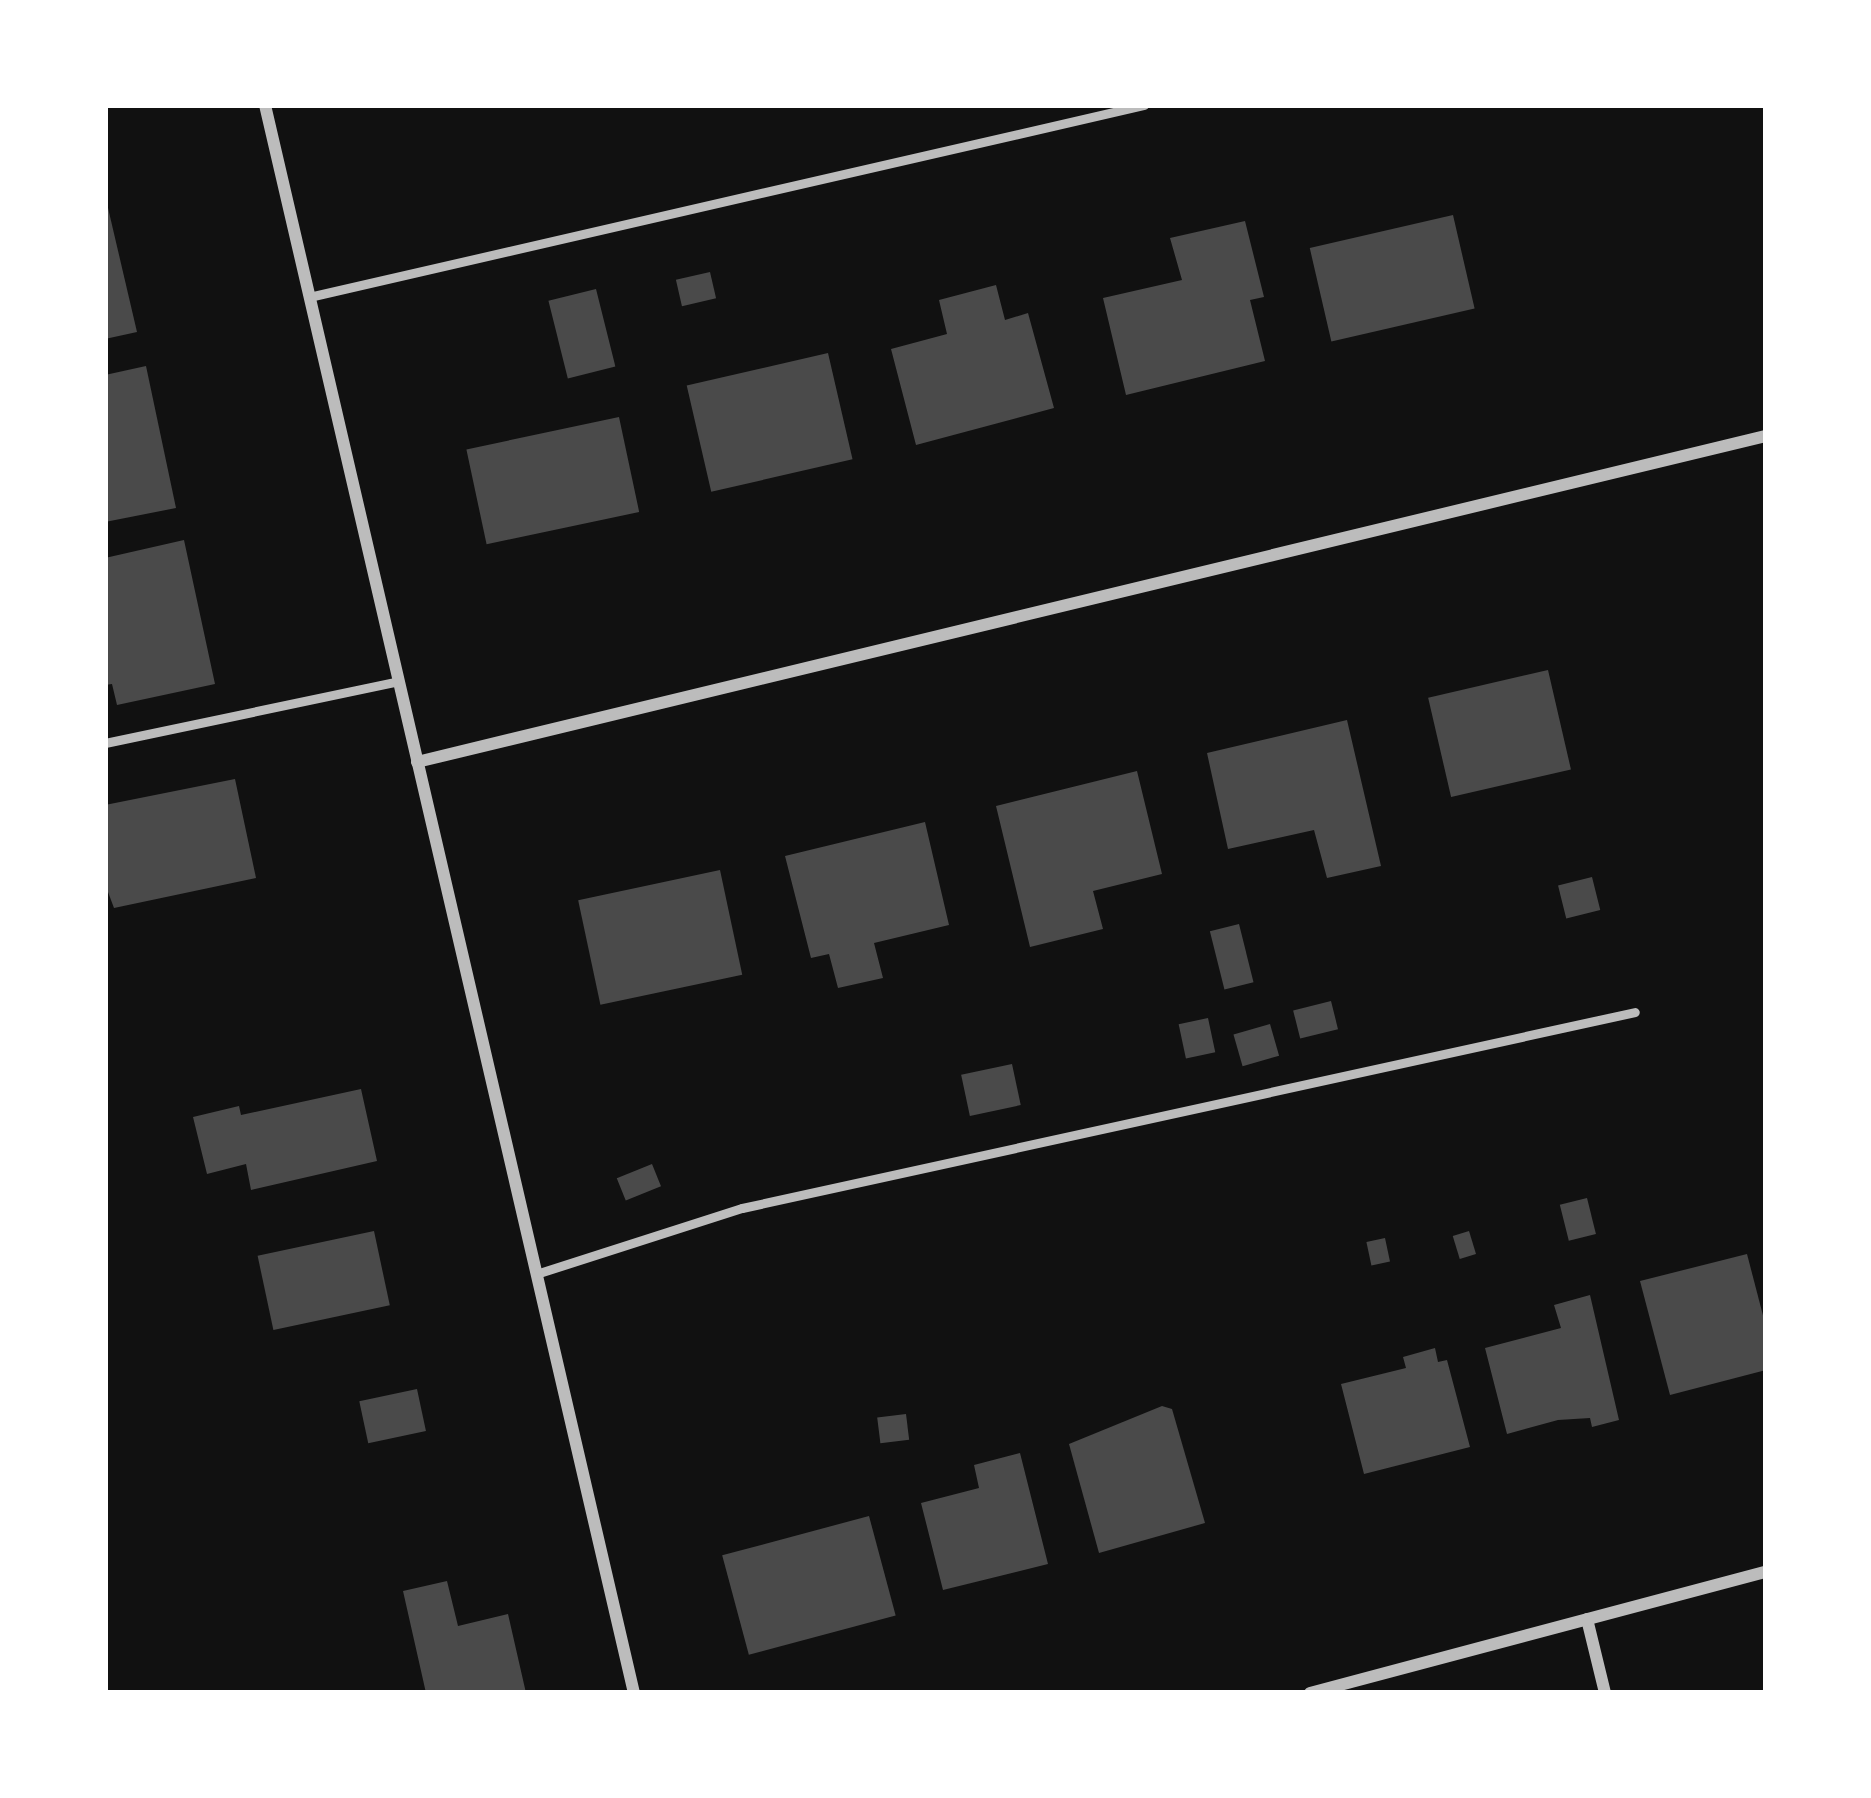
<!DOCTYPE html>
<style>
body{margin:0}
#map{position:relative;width:1871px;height:1798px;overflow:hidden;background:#111;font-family:"Noto Serif",serif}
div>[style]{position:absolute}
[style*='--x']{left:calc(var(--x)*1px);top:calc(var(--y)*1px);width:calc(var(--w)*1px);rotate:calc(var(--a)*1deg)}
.building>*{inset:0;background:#4a4a4a;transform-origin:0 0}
.service>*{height:9px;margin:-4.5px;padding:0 4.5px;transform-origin:4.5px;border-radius:4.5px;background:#bcbcbc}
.minor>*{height:12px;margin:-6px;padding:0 6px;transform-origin:6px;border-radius:6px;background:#bcbcbc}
span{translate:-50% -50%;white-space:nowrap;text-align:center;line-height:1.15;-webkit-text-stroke:12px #fff;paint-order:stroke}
.frame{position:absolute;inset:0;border:108px solid #fff;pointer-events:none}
</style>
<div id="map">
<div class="building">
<div style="clip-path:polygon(105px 195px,137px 332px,105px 339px)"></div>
<div style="left:1453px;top:215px;width:96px;height:147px;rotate:77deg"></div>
<div style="clip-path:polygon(1245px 221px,1264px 297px,1250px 300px,1265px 361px,1126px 395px,1103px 298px,1182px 280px,1170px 238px)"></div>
<div style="left:710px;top:272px;width:27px;height:35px;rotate:77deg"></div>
<div style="clip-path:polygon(996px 285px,1005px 320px,1028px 313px,1054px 408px,916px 445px,891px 349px,947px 334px,939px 300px)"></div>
<div style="left:596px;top:289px;width:80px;height:49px;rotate:76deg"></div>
<div style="left:828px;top:353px;width:109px;height:145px;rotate:77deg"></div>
<div style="clip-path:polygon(146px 366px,176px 508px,105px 522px,105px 375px)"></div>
<div style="left:619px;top:417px;width:97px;height:156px;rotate:78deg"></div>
<div style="clip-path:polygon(184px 540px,215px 684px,117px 705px,112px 684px,105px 685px,105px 558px)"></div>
<div style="left:1548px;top:670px;width:102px;height:123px;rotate:77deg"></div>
<div style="clip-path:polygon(1347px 720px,1381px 866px,1327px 878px,1314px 830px,1228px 849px,1207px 753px)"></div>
<div style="clip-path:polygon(1137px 771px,1162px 874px,1093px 891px,1103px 929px,1030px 947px,996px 806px)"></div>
<div style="clip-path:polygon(235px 779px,256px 878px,114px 908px,105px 884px,105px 805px)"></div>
<div style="clip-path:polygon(925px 822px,949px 925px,874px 943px,883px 978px,838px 988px,829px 954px,811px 958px,785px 856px)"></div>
<div style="left:720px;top:870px;width:107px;height:145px;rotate:78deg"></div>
<div style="left:1592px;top:877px;width:34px;height:35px;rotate:76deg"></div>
<div style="left:1239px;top:924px;width:60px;height:30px;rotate:76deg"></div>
<div style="left:1331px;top:1001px;width:29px;height:39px;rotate:76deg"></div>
<div style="left:1208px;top:1018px;width:35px;height:30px;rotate:78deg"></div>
<div style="left:1270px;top:1024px;width:33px;height:38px;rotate:74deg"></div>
<div style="left:1012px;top:1064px;width:42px;height:52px;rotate:78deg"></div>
<div style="clip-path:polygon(361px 1089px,377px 1161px,251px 1190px,246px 1164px,207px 1174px,193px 1117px,239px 1106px,241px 1115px)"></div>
<div style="left:652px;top:1164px;width:24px;height:38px;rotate:68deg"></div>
<div style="left:1587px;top:1198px;width:37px;height:28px;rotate:76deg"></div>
<div style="left:374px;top:1231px;width:76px;height:119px;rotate:78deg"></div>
<div style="left:1469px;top:1231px;width:24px;height:17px;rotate:73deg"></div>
<div style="left:1385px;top:1238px;width:24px;height:19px;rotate:78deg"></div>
<div style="clip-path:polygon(1747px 1254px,1766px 1327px,1766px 1370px,1670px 1395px,1640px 1281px)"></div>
<div style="clip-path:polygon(1590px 1295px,1619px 1420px,1592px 1427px,1590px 1418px,1558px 1420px,1507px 1434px,1485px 1348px,1561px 1328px,1554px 1305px)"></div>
<div style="clip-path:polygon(1435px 1348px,1438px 1362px,1447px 1360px,1470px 1447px,1364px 1474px,1341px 1384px,1406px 1368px,1403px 1357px)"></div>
<div style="left:417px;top:1389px;width:43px;height:59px;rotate:78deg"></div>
<div style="clip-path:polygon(1162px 1406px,1172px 1409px,1205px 1523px,1099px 1553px,1069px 1444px)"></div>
<div style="left:906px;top:1414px;width:26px;height:29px;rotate:83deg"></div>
<div style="clip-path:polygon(1020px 1453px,1048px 1564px,943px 1590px,921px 1503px,979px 1488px,974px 1465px)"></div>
<div style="left:869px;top:1516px;width:103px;height:152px;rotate:75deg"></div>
<div style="clip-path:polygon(447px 1581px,458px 1626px,508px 1614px,526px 1693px,426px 1693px,403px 1591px)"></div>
</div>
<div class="service">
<div style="--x:309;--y:297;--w:857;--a:-12.95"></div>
<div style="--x:105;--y:743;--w:299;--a:-11.9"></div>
<div style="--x:536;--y:1274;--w:216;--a:-17.8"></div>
<div style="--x:742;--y:1208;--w:914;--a:-12.38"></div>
</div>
<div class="minor">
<div style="--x:265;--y:105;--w:1630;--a:76.92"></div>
<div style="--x:417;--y:762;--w:1388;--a:-13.59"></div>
<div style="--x:1587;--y:1619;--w:76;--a:76.3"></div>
<div style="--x:1310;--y:1693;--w:472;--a:-14.9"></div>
</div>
<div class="frame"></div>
</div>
